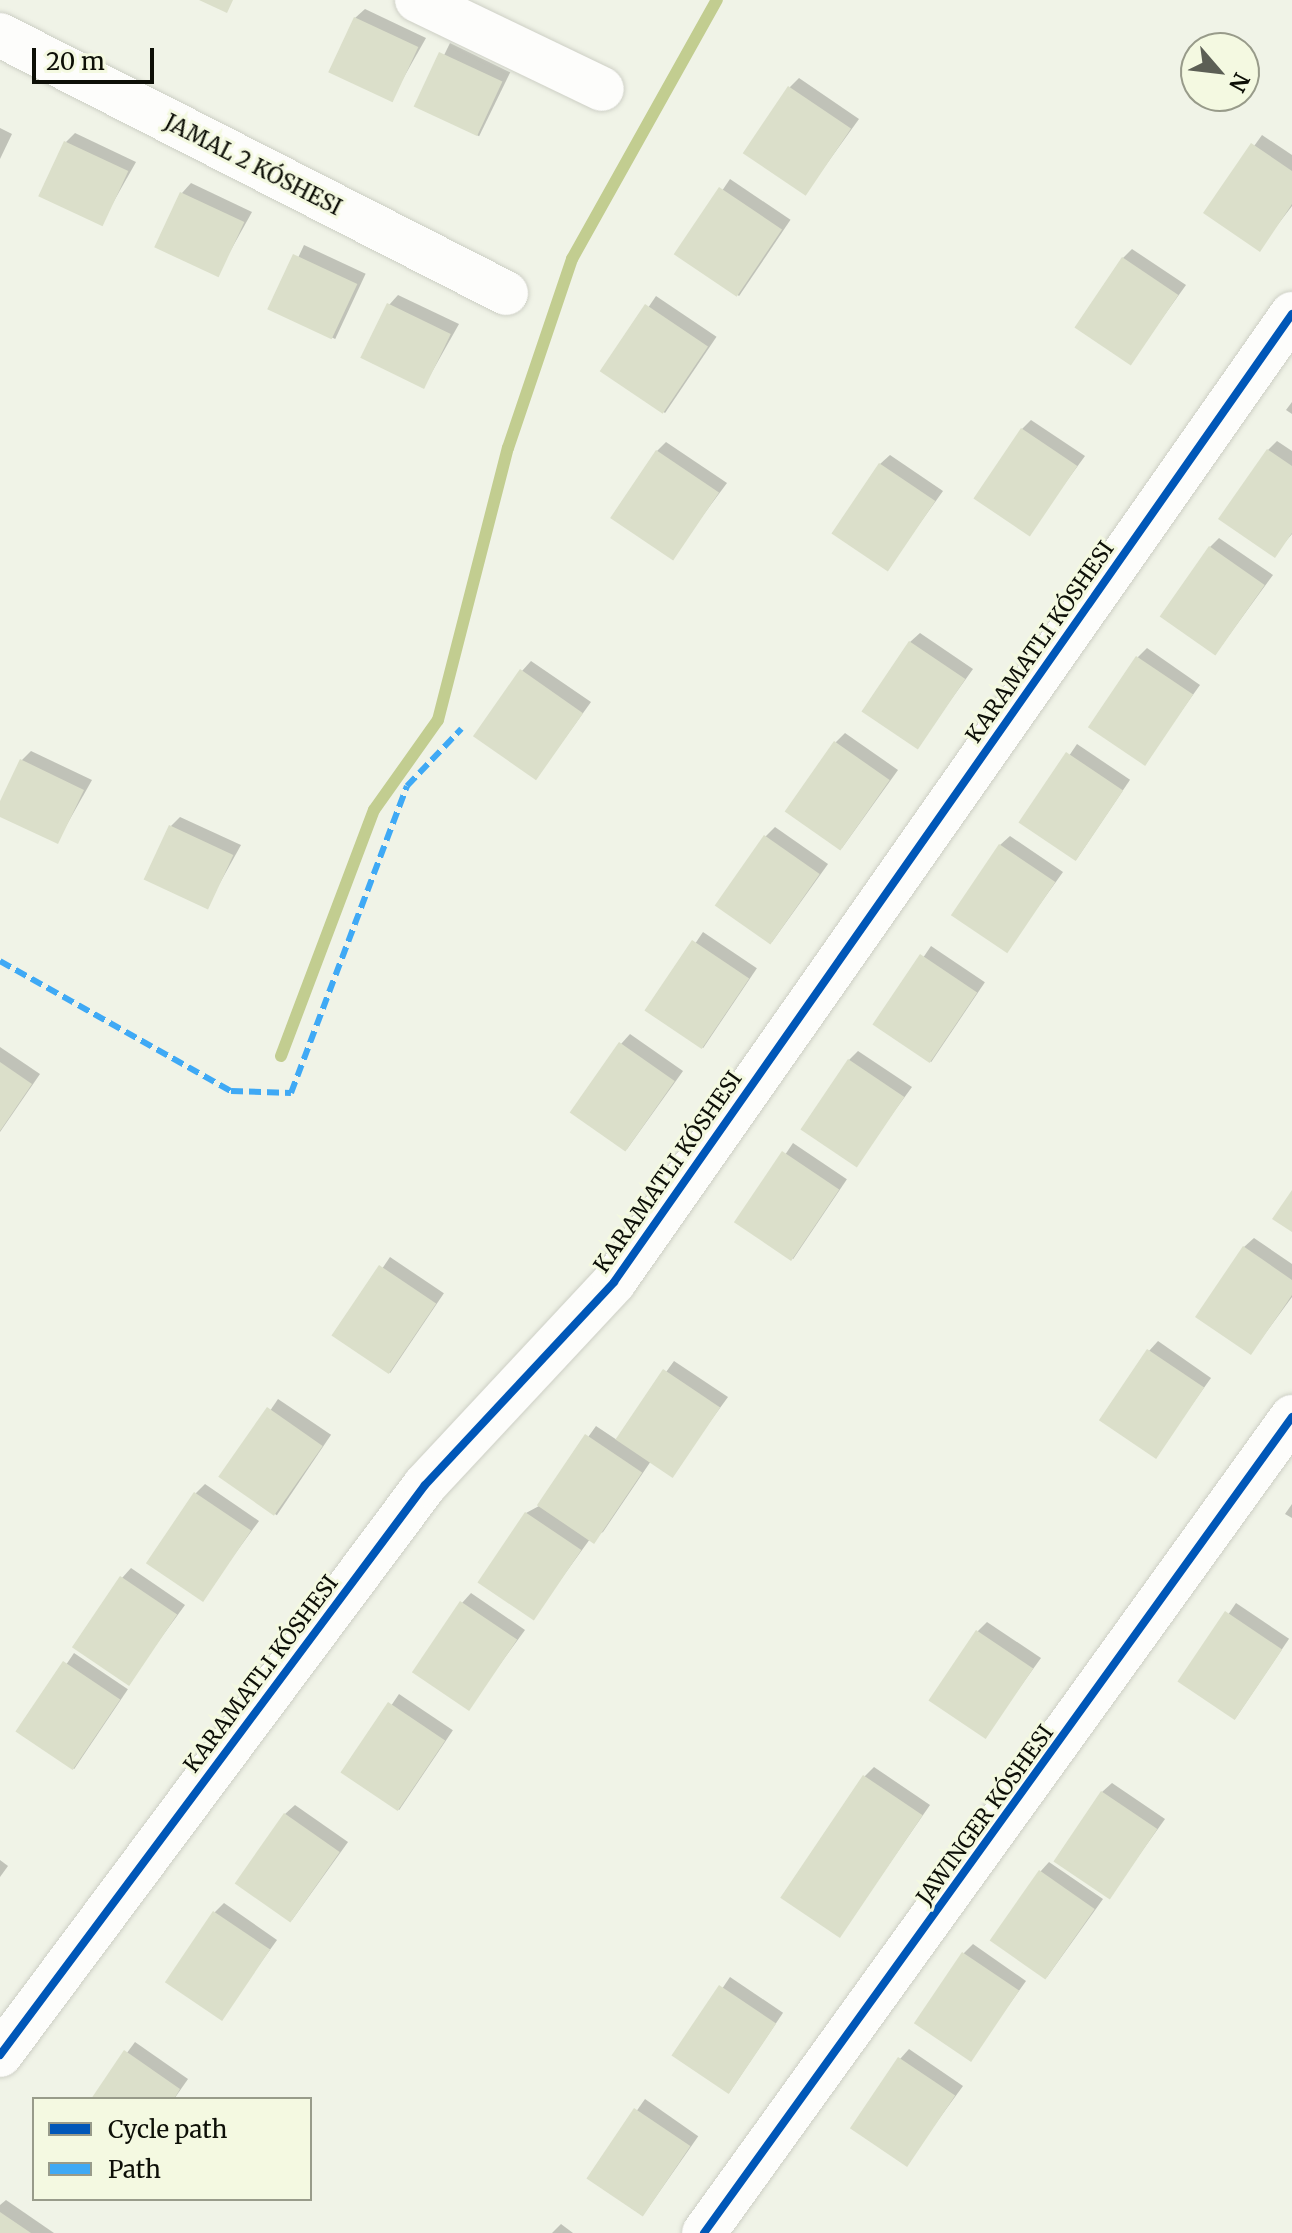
<!DOCTYPE html>
<meta charset="utf-8">
<style>
body{margin:0}
#map{position:relative;width:1292px;height:2233px;overflow:hidden;background:#f0f3e7;font-family:Merriweather,serif}
div>[style]{position:absolute}
[style*='--x']{left:calc(var(--x)*1px);top:calc(var(--y)*1px);width:calc(var(--w)*1px);rotate:calc(var(--a)*1deg)}
.shadow>*{inset:0;background:#0003;transform-origin:0 0}
.stream>*{height:12px;margin:-6px;padding:0 6px;transform-origin:6px;border-radius:6px;background:#c2cd90}
.building>*{inset:0;background:#dbdfca;transform-origin:0 0}
.roads{filter:drop-shadow(0 0 2px #cdcfc5) drop-shadow(0 0 2px #cdcfc5)}
.minor>*{height:44px;margin:-22px;padding:0 22px;transform-origin:22px;border-radius:22px;background:#fdfdfb}
.quiet>*{height:6px;margin-top:-3px;transform-origin:0;background:repeating-linear-gradient(90deg,#3fa9f5 0 12px,transparent 0 18px)}
.cycleway>*{height:8px;margin:-4px;padding:0 4px;transform-origin:4px;border-radius:4px;background:#0057b8}
span{translate:-50% -50%;white-space:nowrap;text-align:center;line-height:1.15;-webkit-text-stroke:6px #f4f9e1;paint-order:stroke}
.street-label{font-size:22px;color:#0d0f07}
.legend{position:absolute;left:32px;top:2097px;width:280px;height:104px;box-sizing:border-box;background:#f4f9e1;border:2px solid #989b8a;margin:0;padding:10px 14px;list-style:none;font-size:24px;color:#0d0f07}
.legend li{display:flex;align-items:center;gap:16px;height:40px}
.legend b{width:40px;border:2px solid #989b8a}
.north{position:absolute;left:1180px;top:32px;width:80px;height:80px;box-sizing:border-box;background:#f4f9e1;border:2px solid #989b8a;border-radius:50%;rotate:118deg;font-size:22px;font-weight:700;line-height:32px;text-align:center;color:#0d0f07}
.north::after{content:'';display:block;margin:auto;width:28px;height:36px;background:#5c5f55;clip-path:polygon(50% 0,100% 100%,50% 72%,0 100%)}
.scale{position:absolute;left:32px;top:48px;width:122px;height:36px;box-sizing:border-box;border:4px solid #0d0f07;border-top:0;padding-left:10px;font-size:24px;line-height:28px;white-space:nowrap;color:#0d0f07;-webkit-text-stroke:6px #f4f9e1;paint-order:stroke}
</style>
<div id="map">
<div class="shadow">
<div style="clip-path:polygon(365px 9px,426px 38px,391px 100px,355px 18px)"></div>
<div style="left:450px;top:43px;width:67px;height:71px;rotate:26deg"></div>
<div style="clip-path:polygon(799px 78px,859px 119px,805px 194px,790px 87px)"></div>
<div style="clip-path:polygon(0 128px,12px 134px,0 159px)"></div>
<div style="clip-path:polygon(75px 133px,136px 162px,101px 224px,66px 142px)"></div>
<div style="clip-path:polygon(1262px 135px,1292px 155px,1292px 206px,1259px 249px,1206px 213px)"></div>
<div style="left:730px;top:179px;width:73px;height:92px;rotate:34deg"></div>
<div style="clip-path:polygon(191px 183px,252px 212px,217px 275px,182px 193px)"></div>
<div style="left:304px;top:245px;width:68px;height:72px;rotate:25deg"></div>
<div style="clip-path:polygon(1132px 249px,1186px 285px,1130px 363px,1123px 258px)"></div>
<div style="clip-path:polygon(398px 295px,459px 324px,424px 386px,389px 305px)"></div>
<div style="left:656px;top:296px;width:73px;height:92px;rotate:34deg"></div>
<div style="clip-path:polygon(1292px 402px,1292px 414px,1286px 410px)"></div>
<div style="clip-path:polygon(1031px 420px,1085px 456px,1028px 534px,1022px 429px)"></div>
<div style="clip-path:polygon(1277px 441px,1292px 451px,1292px 534px,1274px 555px,1268px 450px)"></div>
<div style="clip-path:polygon(666px 442px,727px 483px,672px 557px,657px 451px)"></div>
<div style="clip-path:polygon(890px 455px,943px 491px,887px 569px,880px 464px)"></div>
<div style="clip-path:polygon(1219px 538px,1273px 575px,1216px 653px,1210px 547px)"></div>
<div style="clip-path:polygon(920px 633px,973px 669px,917px 747px,910px 642px)"></div>
<div style="clip-path:polygon(1147px 648px,1200px 685px,1144px 763px,1138px 657px)"></div>
<div style="clip-path:polygon(531px 661px,591px 702px,537px 777px,522px 671px)"></div>
<div style="clip-path:polygon(845px 733px,898px 770px,842px 848px,836px 742px)"></div>
<div style="left:1077px;top:744px;width:64px;height:96px;rotate:34deg"></div>
<div style="clip-path:polygon(31px 751px,92px 780px,57px 842px,0 814px,22px 760px)"></div>
<div style="clip-path:polygon(180px 817px,241px 845px,206px 908px,171px 826px)"></div>
<div style="clip-path:polygon(775px 827px,828px 864px,772px 942px,765px 837px)"></div>
<div style="clip-path:polygon(1010px 836px,1063px 872px,1007px 950px,1000px 845px)"></div>
<div style="left:703px;top:932px;width:65px;height:96px;rotate:34deg"></div>
<div style="left:931px;top:946px;width:65px;height:96px;rotate:34deg"></div>
<div style="clip-path:polygon(630px 1034px,683px 1071px,627px 1149px,621px 1044px)"></div>
<div style="clip-path:polygon(0 1047px,40px 1074px,0 1132px)"></div>
<div style="clip-path:polygon(858px 1051px,912px 1087px,855px 1165px,849px 1060px)"></div>
<div style="left:793px;top:1143px;width:65px;height:96px;rotate:34deg"></div>
<div style="clip-path:polygon(1254px 1238px,1292px 1264px,1292px 1297px,1251px 1353px,1244px 1247px)"></div>
<div style="left:390px;top:1257px;width:65px;height:96px;rotate:34deg"></div>
<div style="clip-path:polygon(1158px 1341px,1211px 1378px,1155px 1456px,1149px 1351px)"></div>
<div style="clip-path:polygon(674px 1361px,728px 1397px,671px 1475px,651px 1461px,603px 1532px,590px 1539px,533px 1618px,526px 1513px,539px 1506px,596px 1426px,617px 1440px)"></div>
<div style="left:278px;top:1399px;width:64px;height:97px;rotate:34deg"></div>
<div style="clip-path:polygon(205px 1484px,259px 1521px,202px 1599px,196px 1493px)"></div>
<div style="clip-path:polygon(1292px 1504px,1292px 1518px,1285px 1514px)"></div>
<div style="clip-path:polygon(131px 1568px,185px 1605px,128px 1683px,122px 1578px)"></div>
<div style="clip-path:polygon(471px 1593px,525px 1630px,468px 1708px,462px 1603px)"></div>
<div style="left:1236px;top:1603px;width:64px;height:96px;rotate:34deg"></div>
<div style="clip-path:polygon(987px 1622px,1041px 1658px,984px 1737px,978px 1631px)"></div>
<div style="left:74px;top:1653px;width:65px;height:96px;rotate:34deg"></div>
<div style="left:399px;top:1694px;width:65px;height:96px;rotate:34deg"></div>
<div style="clip-path:polygon(874px 1767px,930px 1805px,840px 1935px,865px 1776px)"></div>
<div style="clip-path:polygon(1112px 1783px,1165px 1819px,1109px 1897px,1102px 1792px)"></div>
<div style="clip-path:polygon(295px 1805px,348px 1842px,292px 1920px,285px 1814px)"></div>
<div style="clip-path:polygon(0 1860px,8px 1866px,0 1877px)"></div>
<div style="clip-path:polygon(1049px 1862px,1103px 1899px,1047px 1977px,1040px 1872px)"></div>
<div style="clip-path:polygon(224px 1903px,277px 1940px,221px 2018px,215px 1912px)"></div>
<div style="clip-path:polygon(973px 1944px,1026px 1981px,970px 2059px,964px 1953px)"></div>
<div style="left:730px;top:1977px;width:64px;height:96px;rotate:34deg"></div>
<div style="clip-path:polygon(135px 2042px,188px 2079px,174px 2099px,93px 2099px)"></div>
<div style="clip-path:polygon(909px 2049px,963px 2086px,906px 2164px,900px 2059px)"></div>
<div style="left:645px;top:2099px;width:65px;height:97px;rotate:35deg"></div>
<div style="clip-path:polygon(6px 2200px,54px 2233px,0 2233px,0 2205px)"></div>
<div style="clip-path:polygon(561px 2224px,573px 2233px,552px 2233px)"></div>
</div>
<div class="stream">
<div style="--x:281;--y:1056;--w:263;--a:-69.3"></div>
<div style="--x:374;--y:810;--w:110;--a:-54.6"></div>
<div style="--x:438;--y:720;--w:281;--a:-75.6"></div>
<div style="--x:508;--y:448;--w:200;--a:-71.3"></div>
<div style="--x:572;--y:259;--w:297;--a:-60.8"></div>
</div>
<div class="building">
<div style="clip-path:polygon(199px 0,233px 0,227px 13px)"></div>
<div style="left:354px;top:17px;width:71px;height:61px;rotate:25deg"></div>
<div style="left:439px;top:52px;width:70px;height:60px;rotate:25deg"></div>
<div style="left:788px;top:86px;width:76px;height:81px;rotate:34deg"></div>
<div style="left:64px;top:141px;width:71px;height:61px;rotate:25deg"></div>
<div style="clip-path:polygon(1251px 143px,1292px 171px,1292px 204px,1260px 252px,1203px 213px)"></div>
<div style="left:719px;top:187px;width:76px;height:81px;rotate:34deg"></div>
<div style="left:180px;top:192px;width:71px;height:61px;rotate:25deg"></div>
<div style="left:293px;top:254px;width:71px;height:61px;rotate:25deg"></div>
<div style="left:1122px;top:257px;width:68px;height:85px;rotate:34deg"></div>
<div style="left:387px;top:303px;width:71px;height:61px;rotate:26deg"></div>
<div style="left:645px;top:304px;width:76px;height:81px;rotate:34deg"></div>
<div style="left:1021px;top:428px;width:68px;height:85px;rotate:34deg"></div>
<div style="clip-path:polygon(1267px 449px,1292px 466px,1292px 533px,1275px 558px,1218px 519px)"></div>
<div style="left:656px;top:450px;width:76px;height:82px;rotate:34deg"></div>
<div style="left:879px;top:463px;width:68px;height:85px;rotate:34deg"></div>
<div style="left:1209px;top:546px;width:68px;height:86px;rotate:35deg"></div>
<div style="left:909px;top:641px;width:68px;height:85px;rotate:34deg"></div>
<div style="left:1136px;top:656px;width:69px;height:86px;rotate:34deg"></div>
<div style="left:520px;top:669px;width:77px;height:82px;rotate:35deg"></div>
<div style="left:834px;top:741px;width:68px;height:86px;rotate:35deg"></div>
<div style="left:1066px;top:752px;width:69px;height:85px;rotate:34deg"></div>
<div style="clip-path:polygon(20px 759px,84px 790px,58px 844px,0 817px,0 801px)"></div>
<div style="left:169px;top:825px;width:71px;height:60px;rotate:25deg"></div>
<div style="left:764px;top:835px;width:68px;height:86px;rotate:35deg"></div>
<div style="left:999px;top:844px;width:68px;height:86px;rotate:34deg"></div>
<div style="left:692px;top:940px;width:69px;height:85px;rotate:34deg"></div>
<div style="left:920px;top:954px;width:69px;height:85px;rotate:34deg"></div>
<div style="left:619px;top:1042px;width:68px;height:86px;rotate:35deg"></div>
<div style="left:848px;top:1059px;width:68px;height:85px;rotate:34deg"></div>
<div style="clip-path:polygon(0 1062px,32px 1084px,0 1131px)"></div>
<div style="left:782px;top:1151px;width:69px;height:86px;rotate:34deg"></div>
<div style="clip-path:polygon(1292px 1190px,1292px 1232px,1272px 1219px)"></div>
<div style="clip-path:polygon(1243px 1246px,1292px 1280px,1292px 1295px,1251px 1355px,1195px 1317px)"></div>
<div style="left:379px;top:1265px;width:69px;height:85px;rotate:34deg"></div>
<div style="left:1147px;top:1349px;width:69px;height:86px;rotate:34deg"></div>
<div style="left:663px;top:1369px;width:69px;height:85px;rotate:34deg"></div>
<div style="left:267px;top:1407px;width:68px;height:85px;rotate:35deg"></div>
<div style="left:585px;top:1434px;width:69px;height:86px;rotate:34deg"></div>
<div style="left:194px;top:1492px;width:69px;height:86px;rotate:34deg"></div>
<div style="left:525px;top:1512px;width:68px;height:85px;rotate:34deg"></div>
<div style="left:120px;top:1576px;width:69px;height:86px;rotate:34deg"></div>
<div style="left:460px;top:1601px;width:69px;height:86px;rotate:34deg"></div>
<div style="left:1225px;top:1611px;width:69px;height:85px;rotate:34deg"></div>
<div style="left:976px;top:1630px;width:69px;height:85px;rotate:34deg"></div>
<div style="left:63px;top:1661px;width:69px;height:85px;rotate:34deg"></div>
<div style="left:388px;top:1702px;width:69px;height:85px;rotate:34deg"></div>
<div style="left:863px;top:1775px;width:72px;height:148px;rotate:34deg"></div>
<div style="left:1101px;top:1791px;width:68px;height:85px;rotate:34deg"></div>
<div style="left:284px;top:1813px;width:68px;height:86px;rotate:35deg"></div>
<div style="left:1039px;top:1870px;width:68px;height:86px;rotate:35deg"></div>
<div style="left:213px;top:1911px;width:69px;height:86px;rotate:34deg"></div>
<div style="left:962px;top:1952px;width:69px;height:86px;rotate:34deg"></div>
<div style="left:719px;top:1985px;width:69px;height:85px;rotate:34deg"></div>
<div style="clip-path:polygon(124px 2050px,180px 2089px,174px 2099px,91px 2099px)"></div>
<div style="left:898px;top:2057px;width:69px;height:86px;rotate:34deg"></div>
<div style="left:634px;top:2108px;width:68px;height:85px;rotate:34deg"></div>
<div style="clip-path:polygon(0 2212px,31px 2233px,0 2233px)"></div>
</div>
<div class="roads">
<div class="minor">
<div style="--x:417;--y:0;--w:205;--a:25.7"></div>
<div style="--x:0;--y:35;--w:568;--a:27.02"></div>
<div style="--x:0;--y:2055;--w:711;--a:-53.29"></div>
<div style="--x:425;--y:1485;--w:277;--a:-47"></div>
<div style="--x:614;--y:1282;--w:1182;--a:-54.99"></div>
<div style="--x:704;--y:2233;--w:1006;--a:-54.22"></div>
</div>
</div>
<div class="quiet">
<div style="--x:0;--y:961;--w:265;--a:29.4"></div>
<div style="--x:231;--y:1091;--w:60;--a:1.9"></div>
<div style="--x:291;--y:1093;--w:328;--a:-69.3"></div>
<div style="--x:407;--y:786;--w:79;--a:-46.5"></div>
</div>
<div class="cycleway">
<div style="--x:0;--y:2055;--w:711;--a:-53.29"></div>
<div style="--x:425;--y:1485;--w:277;--a:-47"></div>
<div style="--x:614;--y:1282;--w:1182;--a:-54.99"></div>
<div style="--x:704;--y:2233;--w:1006;--a:-54.22"></div>
</div>
<div class="street-label">
<span style="left:253px;top:165px;rotate:27deg">JAMAL 2 KÓSHESI</span>
<span style="left:1040px;top:642px;rotate:-55deg">KARAMATLI KÓSHESI</span>
<span style="left:668px;top:1172px;rotate:-55deg">KARAMATLI KÓSHESI</span>
<span style="left:261px;top:1674px;rotate:-53deg">KARAMATLI KÓSHESI</span>
<span style="left:985px;top:1815px;rotate:-54deg">JAWINGER KÓSHESI</span>
</div>
<ul class="legend">
<li><b style="height:10px;background:#0057b8"></b>Cycle path</li>
<li><b style="height:10px;background:#3fa9f5"></b>Path</li>
</ul>
<div class="north">N</div>
<div class="scale">20 m</div>
</div>
